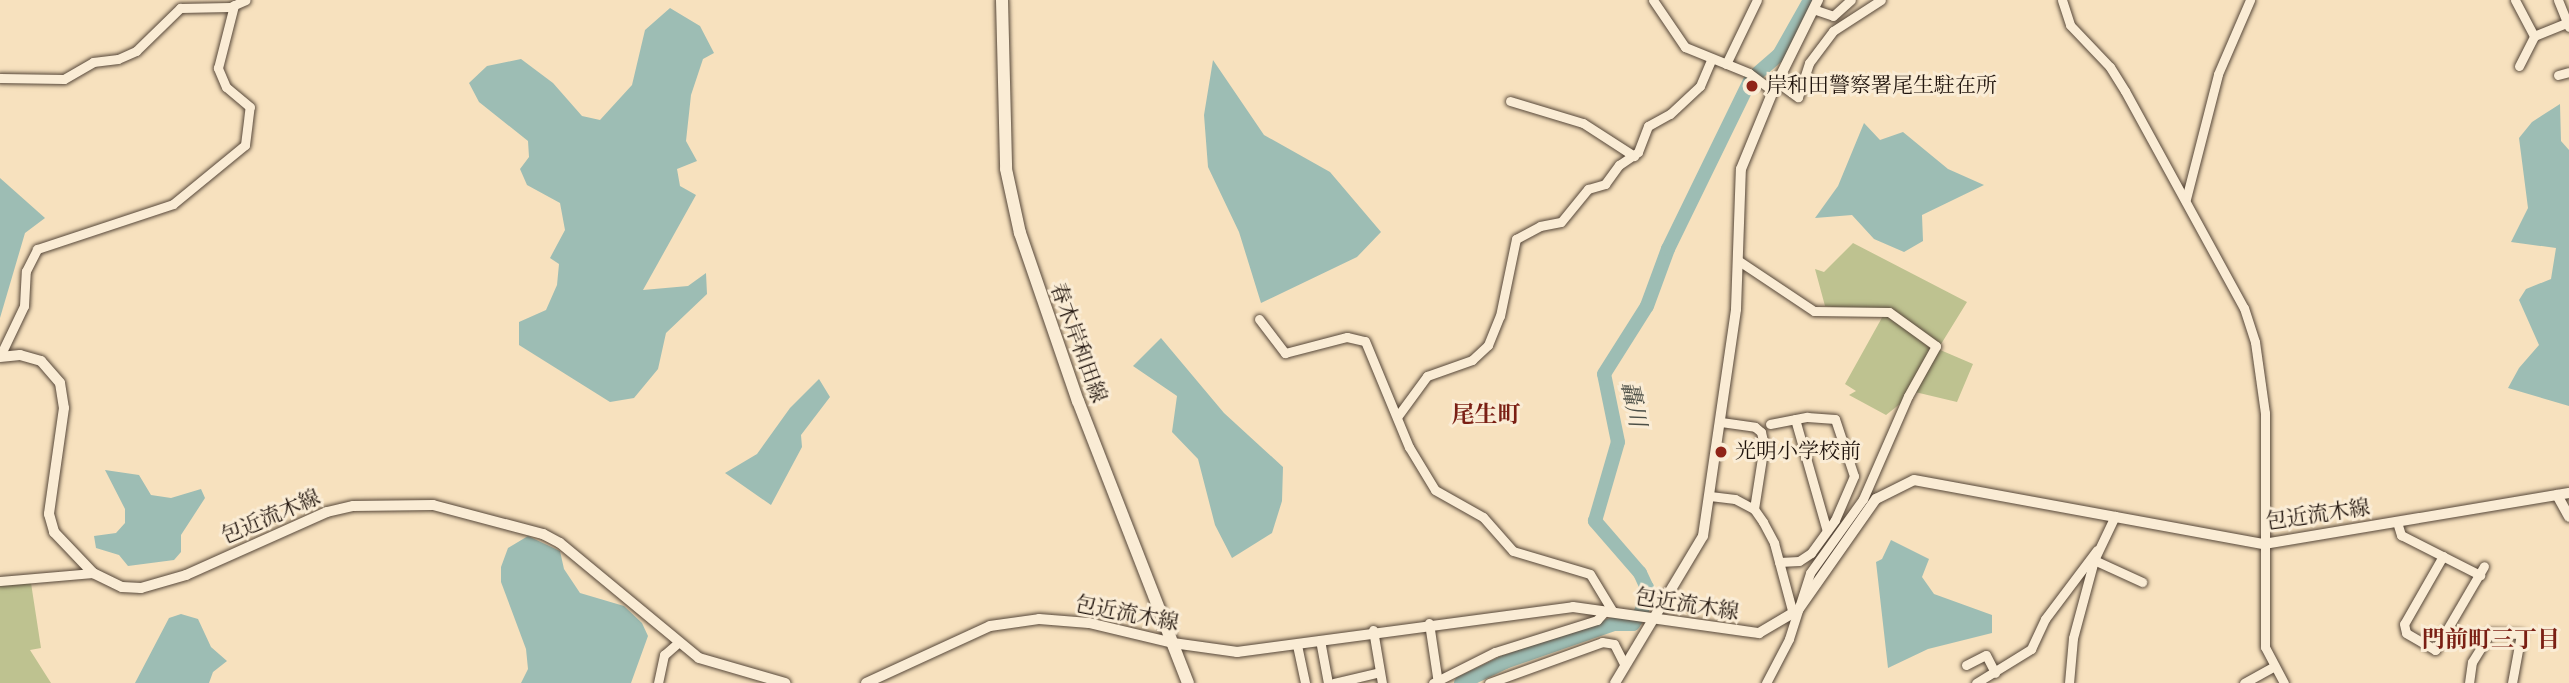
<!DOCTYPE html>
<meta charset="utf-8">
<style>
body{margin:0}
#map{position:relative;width:2569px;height:683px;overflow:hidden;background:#f7e1be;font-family:"Libre Bodoni","Noto Serif JP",serif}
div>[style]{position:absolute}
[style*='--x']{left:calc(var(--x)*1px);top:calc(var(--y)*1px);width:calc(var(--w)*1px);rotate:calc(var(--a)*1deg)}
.green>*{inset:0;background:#bec290}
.water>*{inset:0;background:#9dbdb4}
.river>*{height:14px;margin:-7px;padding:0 7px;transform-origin:7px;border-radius:7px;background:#9dbdb4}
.roads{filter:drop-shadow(0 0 2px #564739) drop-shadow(0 0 2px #564739)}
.minor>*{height:9px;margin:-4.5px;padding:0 4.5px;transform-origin:4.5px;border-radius:4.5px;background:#faecd5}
.tertiary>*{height:10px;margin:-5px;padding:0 5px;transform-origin:5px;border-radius:5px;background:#faecd5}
.secondary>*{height:12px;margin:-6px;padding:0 6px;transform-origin:6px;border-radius:6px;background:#faecd5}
.dots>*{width:19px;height:19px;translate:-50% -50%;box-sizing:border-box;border:4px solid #faecd5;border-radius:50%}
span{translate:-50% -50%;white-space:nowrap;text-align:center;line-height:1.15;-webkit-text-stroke:6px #faecd5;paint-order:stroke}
.poi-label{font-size:21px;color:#20140d}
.left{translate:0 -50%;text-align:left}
.street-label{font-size:21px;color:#20140d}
.water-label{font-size:23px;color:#4c4f47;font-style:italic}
.neighbourhood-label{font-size:23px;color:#7a1f14;font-weight:700}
</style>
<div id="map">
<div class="green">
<div style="clip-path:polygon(1853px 243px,1967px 302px,1938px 349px,1973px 364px,1957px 402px,1915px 392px,1886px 415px,1849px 395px,1856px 391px,1845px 384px,1884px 314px,1825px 306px,1815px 269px,1824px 272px)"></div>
<div style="clip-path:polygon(31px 583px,41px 648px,30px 650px,51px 683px,0 683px,0 585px)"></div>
</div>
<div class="water">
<div style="clip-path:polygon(670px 8px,700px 26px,714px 53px,703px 59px,691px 95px,686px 141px,697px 161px,677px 169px,680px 186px,696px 195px,643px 290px,688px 286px,706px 273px,707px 294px,666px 333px,658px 369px,634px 398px,610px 402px,519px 345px,519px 322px,546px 310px,557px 285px,559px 264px,550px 258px,565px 230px,560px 203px,527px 185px,520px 169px,529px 157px,528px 141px,479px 102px,469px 83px,487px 66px,521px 59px,553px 83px,582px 116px,600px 120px,632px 85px,645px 30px)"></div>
<div style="clip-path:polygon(1213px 60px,1264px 135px,1330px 172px,1381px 232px,1357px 257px,1261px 303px,1239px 232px,1208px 167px,1204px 115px)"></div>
<div style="clip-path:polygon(2560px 104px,2561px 141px,2569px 150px,2569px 406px,2508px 388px,2519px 368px,2539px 345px,2519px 300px,2526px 289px,2551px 279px,2556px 248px,2511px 242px,2528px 208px,2519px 138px,2532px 122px)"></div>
<div style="clip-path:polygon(1864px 123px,1880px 140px,1903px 132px,1948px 169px,1984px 185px,1922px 215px,1923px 241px,1904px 252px,1874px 239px,1852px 215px,1815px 218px,1838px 186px)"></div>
<div style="clip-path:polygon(0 178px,45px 218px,25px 233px,0 318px)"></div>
<div style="clip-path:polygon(1161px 338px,1224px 413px,1283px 467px,1282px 501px,1272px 533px,1232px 558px,1215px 525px,1198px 459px,1172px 432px,1177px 396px,1133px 366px)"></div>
<div style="clip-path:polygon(819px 379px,830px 397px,801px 435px,802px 447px,771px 505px,725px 473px,757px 454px,790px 408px)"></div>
<div style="clip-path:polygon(105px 470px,139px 475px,151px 495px,171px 498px,201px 489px,205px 498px,181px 535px,181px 552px,174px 560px,128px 566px,119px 555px,96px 548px,94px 536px,116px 533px,125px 523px,125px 509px)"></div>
<div style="clip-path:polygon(528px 536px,560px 551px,564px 569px,580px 593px,624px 606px,642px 623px,648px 636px,631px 683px,521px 683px,528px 669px,526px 649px,501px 582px,501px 567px,508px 548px)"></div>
<div style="clip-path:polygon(1891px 540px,1929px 559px,1922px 577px,1934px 594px,1992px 615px,1992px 633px,1928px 649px,1888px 668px,1876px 562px,1882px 559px)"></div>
<div style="clip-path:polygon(181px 614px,198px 619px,211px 647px,227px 661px,213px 672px,209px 683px,135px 683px,169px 618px)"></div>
</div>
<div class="river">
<div style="--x:1461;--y:683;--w:49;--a:-25.5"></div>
<div style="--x:1505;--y:662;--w:115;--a:-19.2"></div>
<div style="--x:1614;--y:624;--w:19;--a:0"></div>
<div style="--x:1633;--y:624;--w:17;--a:-57"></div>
<div style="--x:1642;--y:610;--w:23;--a:-77"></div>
<div style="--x:1647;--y:588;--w:17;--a:-115"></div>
<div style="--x:1640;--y:573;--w:69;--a:-130.9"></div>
<div style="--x:1595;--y:521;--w:82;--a:-73.8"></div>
<div style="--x:1618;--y:442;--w:69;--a:-101.6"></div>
<div style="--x:1604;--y:374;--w:80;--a:-57.7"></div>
<div style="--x:1647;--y:306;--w:61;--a:-69.8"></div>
<div style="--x:1668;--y:249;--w:189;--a:-64"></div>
<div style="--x:1751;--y:79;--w:37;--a:-41"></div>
<div style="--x:1779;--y:55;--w:63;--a:-60.6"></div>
</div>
<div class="roads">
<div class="minor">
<div style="--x:1653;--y:0;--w:57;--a:55.8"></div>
<div style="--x:1685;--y:47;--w:69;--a:22.1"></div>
<div style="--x:1749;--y:73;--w:30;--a:37"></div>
<div style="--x:2062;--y:0;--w:26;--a:72"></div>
<div style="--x:2070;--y:25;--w:58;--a:46.4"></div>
<div style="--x:2110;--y:67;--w:28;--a:58"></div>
<div style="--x:2125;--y:91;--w:247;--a:61.3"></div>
<div style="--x:2244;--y:308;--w:36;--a:72"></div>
<div style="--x:2255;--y:342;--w:72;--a:82"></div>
<div style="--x:2265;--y:413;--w:234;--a:90"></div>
<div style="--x:2265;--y:647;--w:41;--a:62.2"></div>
<div style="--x:2515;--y:0;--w:41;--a:62.2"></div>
<div style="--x:2558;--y:0;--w:29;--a:68"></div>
<div style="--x:1813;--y:9;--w:21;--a:19"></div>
<div style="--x:1833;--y:16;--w:24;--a:-42"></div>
<div style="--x:1726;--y:64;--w:71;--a:-64.2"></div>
<div style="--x:2519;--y:66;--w:34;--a:-63"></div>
<div style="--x:2534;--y:36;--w:38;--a:-22"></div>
<div style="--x:2558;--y:75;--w:11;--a:-15"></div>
<div style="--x:0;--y:78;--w:64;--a:0.9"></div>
<div style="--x:64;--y:79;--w:34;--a:-30"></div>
<div style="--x:93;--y:62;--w:25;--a:-7"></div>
<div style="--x:118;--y:59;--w:20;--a:-24"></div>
<div style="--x:136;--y:51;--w:62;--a:-44.3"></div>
<div style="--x:180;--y:8;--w:50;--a:-1.1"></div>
<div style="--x:230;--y:7;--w:17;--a:-24"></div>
<div style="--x:1777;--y:82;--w:26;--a:36"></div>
<div style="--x:1798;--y:97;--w:36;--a:-72"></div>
<div style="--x:1809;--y:63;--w:40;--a:-53"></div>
<div style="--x:1833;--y:31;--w:57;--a:-32.9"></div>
<div style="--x:1510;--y:101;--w:76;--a:16.8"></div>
<div style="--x:1583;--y:123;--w:61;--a:32.9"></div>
<div style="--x:2186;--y:199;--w:129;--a:-75.6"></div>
<div style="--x:2218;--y:74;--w:81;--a:-66.6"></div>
<div style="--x:1739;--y:261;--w:90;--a:33.7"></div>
<div style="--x:1814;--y:311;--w:75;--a:0.8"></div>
<div style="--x:1889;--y:312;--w:58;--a:35.9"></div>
<div style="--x:1936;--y:346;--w:57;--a:119.2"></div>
<div style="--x:1908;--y:396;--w:112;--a:113.6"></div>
<div style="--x:1863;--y:499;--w:91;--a:125.6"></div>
<div style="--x:1810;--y:573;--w:69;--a:107.7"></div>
<div style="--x:1789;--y:639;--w:50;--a:117.6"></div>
<div style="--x:1259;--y:319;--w:43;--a:52.6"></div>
<div style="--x:1285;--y:353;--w:64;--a:-14.5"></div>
<div style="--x:1347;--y:337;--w:18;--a:13"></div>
<div style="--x:1365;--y:341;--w:115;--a:67.5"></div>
<div style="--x:1409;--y:447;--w:50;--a:58.8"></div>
<div style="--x:1435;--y:490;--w:55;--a:29.4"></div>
<div style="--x:1483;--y:517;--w:45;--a:48.6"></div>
<div style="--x:1513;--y:551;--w:80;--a:16.6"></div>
<div style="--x:1590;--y:574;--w:44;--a:58.8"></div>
<div style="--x:0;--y:356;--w:55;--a:-64.4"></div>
<div style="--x:24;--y:306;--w:35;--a:-87"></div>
<div style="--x:26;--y:271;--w:25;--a:-63"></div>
<div style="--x:37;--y:249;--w:143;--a:-18.3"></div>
<div style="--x:173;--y:204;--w:93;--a:-39.3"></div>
<div style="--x:245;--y:145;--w:38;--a:-83"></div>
<div style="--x:250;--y:107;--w:31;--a:-140"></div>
<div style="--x:226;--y:87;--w:21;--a:-113"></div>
<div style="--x:218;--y:68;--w:65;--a:-75.7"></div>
<div style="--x:1397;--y:417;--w:51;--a:-53.8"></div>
<div style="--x:1427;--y:376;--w:48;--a:-19.6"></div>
<div style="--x:1472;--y:360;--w:22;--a:-43"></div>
<div style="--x:1488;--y:345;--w:31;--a:-68"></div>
<div style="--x:1500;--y:316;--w:79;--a:-78.3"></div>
<div style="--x:1516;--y:239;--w:27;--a:-28"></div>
<div style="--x:1540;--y:226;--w:21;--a:-11"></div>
<div style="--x:1561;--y:222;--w:43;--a:-50.7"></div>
<div style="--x:1588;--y:189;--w:18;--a:-16"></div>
<div style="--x:1605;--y:184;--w:24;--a:-54"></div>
<div style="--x:1619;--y:165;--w:23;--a:-34"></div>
<div style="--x:1638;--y:152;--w:28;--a:-69"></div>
<div style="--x:1648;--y:126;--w:25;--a:-29"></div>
<div style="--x:1670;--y:114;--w:41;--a:-43"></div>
<div style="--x:1700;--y:86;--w:30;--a:-67"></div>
<div style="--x:1795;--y:419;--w:116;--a:74.1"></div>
<div style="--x:1721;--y:422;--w:34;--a:8"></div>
<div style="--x:1755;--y:427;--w:8;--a:40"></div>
<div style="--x:1761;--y:432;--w:13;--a:77"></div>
<div style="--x:1764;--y:445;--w:65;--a:98.9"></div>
<div style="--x:1770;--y:424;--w:38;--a:-11"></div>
<div style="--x:1807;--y:417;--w:28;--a:4"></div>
<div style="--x:1835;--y:419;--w:60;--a:71.6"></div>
<div style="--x:1854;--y:476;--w:48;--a:113.4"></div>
<div style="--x:1835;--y:520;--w:41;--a:126"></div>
<div style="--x:1811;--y:553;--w:14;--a:146"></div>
<div style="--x:1799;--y:561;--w:20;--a:177"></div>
<div style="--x:1710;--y:496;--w:25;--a:7"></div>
<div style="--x:1735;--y:499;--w:21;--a:28"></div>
<div style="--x:1754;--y:509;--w:16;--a:55"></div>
<div style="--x:1763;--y:522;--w:24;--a:62"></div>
<div style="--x:1774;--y:543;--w:73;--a:75"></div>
<div style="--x:2397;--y:522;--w:14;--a:73"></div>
<div style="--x:2401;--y:535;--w:89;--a:26.9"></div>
<div style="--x:2443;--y:556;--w:78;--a:119.8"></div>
<div style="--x:2404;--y:624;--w:9;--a:77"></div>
<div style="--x:2406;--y:633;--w:34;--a:30"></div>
<div style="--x:2435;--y:650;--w:97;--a:-59.7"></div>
<div style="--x:2094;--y:560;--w:53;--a:24.6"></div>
<div style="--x:0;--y:581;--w:93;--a:-4.9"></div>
<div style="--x:1429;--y:623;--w:61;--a:81.5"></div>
<div style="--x:1373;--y:630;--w:54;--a:80.4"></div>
<div style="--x:1320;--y:640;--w:44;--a:79.5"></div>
<div style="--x:1297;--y:645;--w:39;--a:78"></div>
<div style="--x:1966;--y:665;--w:22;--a:-27"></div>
<div style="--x:1986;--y:655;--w:20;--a:63"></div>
<div style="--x:658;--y:683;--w:29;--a:-78"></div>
<div style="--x:664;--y:655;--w:18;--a:-41"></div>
<div style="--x:1334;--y:683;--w:47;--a:-13.4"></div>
<div style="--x:1433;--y:683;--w:69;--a:-26.6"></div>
<div style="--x:1495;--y:652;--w:107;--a:-17.4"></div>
<div style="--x:1597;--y:620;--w:12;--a:-48"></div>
<div style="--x:1489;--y:683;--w:120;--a:-19.9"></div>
<div style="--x:1602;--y:642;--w:12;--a:9"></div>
<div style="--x:1614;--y:644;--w:22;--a:63"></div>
<div style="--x:1976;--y:683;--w:65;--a:-31.7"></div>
<div style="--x:2031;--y:649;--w:33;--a:-65"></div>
<div style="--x:2045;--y:619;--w:86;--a:-53"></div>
<div style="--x:2069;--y:683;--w:45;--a:-84.9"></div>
<div style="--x:2073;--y:638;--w:81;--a:-74.9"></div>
<div style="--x:2094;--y:560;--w:49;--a:-64.5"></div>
<div style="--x:2244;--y:683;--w:33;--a:-29"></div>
<div style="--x:2469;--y:683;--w:21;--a:-82"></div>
<div style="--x:2472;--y:662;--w:34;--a:-58"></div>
<div style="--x:2490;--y:633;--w:31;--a:2"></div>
<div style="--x:2521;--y:634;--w:50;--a:100.4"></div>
</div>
<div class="tertiary">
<div style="--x:0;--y:357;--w:20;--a:-6"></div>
<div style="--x:20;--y:355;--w:22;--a:16"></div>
<div style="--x:41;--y:361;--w:29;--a:49"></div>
<div style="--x:60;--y:383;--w:25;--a:81"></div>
<div style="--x:64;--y:408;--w:107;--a:98.1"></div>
<div style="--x:49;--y:514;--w:19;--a:74"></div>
<div style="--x:54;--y:532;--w:57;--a:46.4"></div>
<div style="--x:93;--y:573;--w:32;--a:26"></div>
<div style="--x:122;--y:587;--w:19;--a:3"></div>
<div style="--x:141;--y:588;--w:47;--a:-16.1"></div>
<div style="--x:186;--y:575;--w:154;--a:-24.1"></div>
<div style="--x:327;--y:512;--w:27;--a:-13"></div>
<div style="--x:353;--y:506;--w:80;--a:-0.7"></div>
<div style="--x:433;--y:505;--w:114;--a:14.8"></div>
<div style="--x:543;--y:534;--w:19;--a:28"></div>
<div style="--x:560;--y:543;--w:180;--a:39.6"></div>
<div style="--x:699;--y:658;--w:90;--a:16.2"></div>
<div style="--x:2557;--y:495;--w:25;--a:61"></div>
<div style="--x:866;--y:683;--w:136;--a:-24.7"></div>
<div style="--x:990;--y:626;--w:49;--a:-8.1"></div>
<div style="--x:1039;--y:619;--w:50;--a:4.6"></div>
<div style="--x:1089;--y:623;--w:86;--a:13.4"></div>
<div style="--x:1173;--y:643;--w:65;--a:8"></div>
<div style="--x:1237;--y:652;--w:339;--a:-7.6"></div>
<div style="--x:1573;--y:607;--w:188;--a:8"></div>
<div style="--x:1759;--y:633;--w:45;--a:-30.5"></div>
<div style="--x:1798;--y:610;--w:136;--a:-54.9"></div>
<div style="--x:1876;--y:499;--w:42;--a:-26.6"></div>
<div style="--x:1914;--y:480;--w:356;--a:10.4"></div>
<div style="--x:2264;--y:544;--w:309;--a:-9.5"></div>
<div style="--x:1615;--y:683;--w:171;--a:-59.1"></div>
<div style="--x:1703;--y:536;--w:229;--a:-81.7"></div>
<div style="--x:1736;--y:309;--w:140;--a:-88"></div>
<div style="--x:1741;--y:169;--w:84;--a:-67.7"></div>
<div style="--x:1773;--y:91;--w:102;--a:-63.7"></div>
</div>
<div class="secondary">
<div style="--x:1002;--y:0;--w:169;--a:88.6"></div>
<div style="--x:1006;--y:169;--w:66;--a:77.7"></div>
<div style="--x:1020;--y:233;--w:178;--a:71"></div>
<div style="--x:1078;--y:401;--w:303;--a:68.7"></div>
</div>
</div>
<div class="dots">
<div style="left:1752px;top:86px;background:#8f2418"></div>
<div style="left:1721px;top:452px;background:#8f2418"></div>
</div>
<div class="poi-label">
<span class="left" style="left:1766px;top:86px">岸和田警察署尾生駐在所</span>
<span class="left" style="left:1735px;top:452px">光明小学校前</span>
</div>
<div class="street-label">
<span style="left:1078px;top:343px;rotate:70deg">春木岸和田線</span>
<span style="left:2318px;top:515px;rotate:-8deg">包近流木線</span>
<span style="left:271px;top:517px;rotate:-23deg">包近流木線</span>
<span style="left:1687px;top:605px;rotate:9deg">包近流木線</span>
<span style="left:1127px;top:614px;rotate:11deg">包近流木線</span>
</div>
<div class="water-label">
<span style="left:1633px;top:404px;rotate:78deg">轟川</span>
</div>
<div class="neighbourhood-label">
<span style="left:1486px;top:415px">尾生町</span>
<span style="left:2491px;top:640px">門前町三丁目</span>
</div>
</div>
